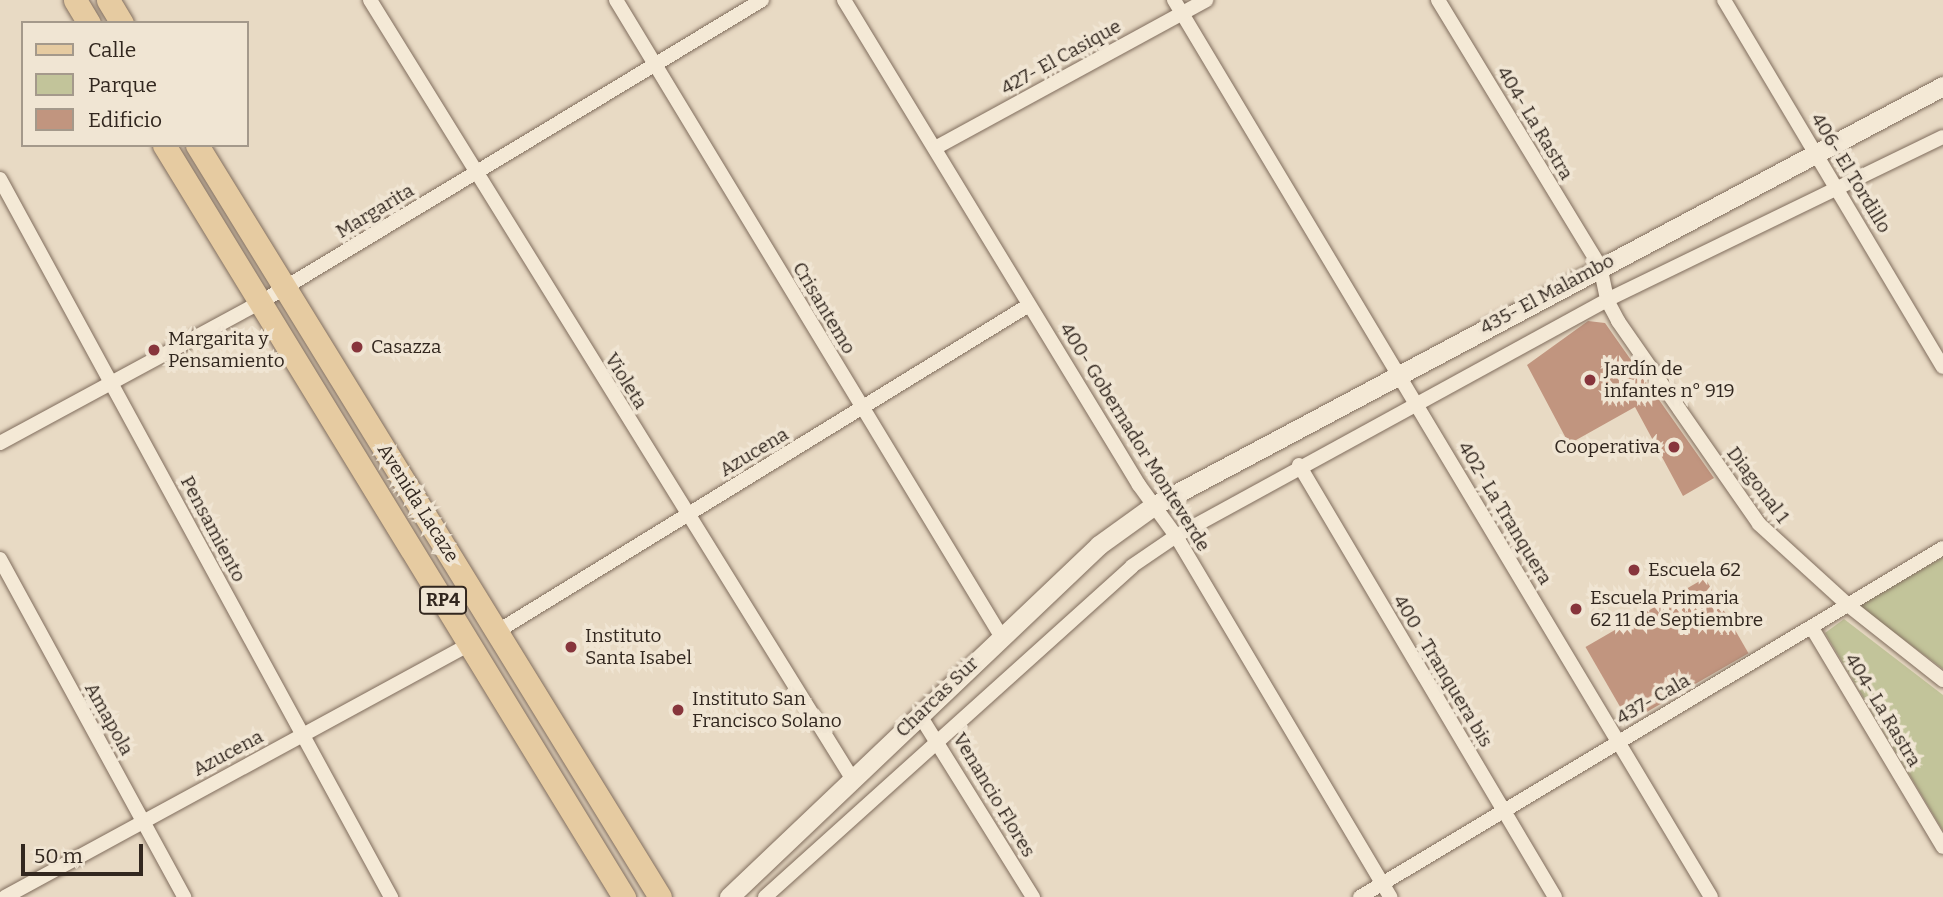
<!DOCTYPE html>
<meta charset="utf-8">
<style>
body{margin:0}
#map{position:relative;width:1943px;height:897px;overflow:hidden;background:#e8dac4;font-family:Bitter,serif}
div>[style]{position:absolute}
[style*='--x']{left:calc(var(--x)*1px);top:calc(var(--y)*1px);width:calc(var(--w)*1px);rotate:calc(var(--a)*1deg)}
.green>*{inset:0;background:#c2c49a}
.building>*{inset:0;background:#c1957f;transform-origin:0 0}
.roads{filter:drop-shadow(0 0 2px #806d5d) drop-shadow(0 0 2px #806d5d)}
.minor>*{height:14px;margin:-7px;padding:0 7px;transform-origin:7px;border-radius:7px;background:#f4e9d6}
.secondary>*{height:19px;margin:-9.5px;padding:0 9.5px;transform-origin:9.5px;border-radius:9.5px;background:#f4e9d6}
.primary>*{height:23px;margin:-11.5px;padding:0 11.5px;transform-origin:11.5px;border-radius:11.5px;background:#e6cba1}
.dots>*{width:19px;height:19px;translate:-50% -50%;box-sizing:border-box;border:4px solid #f0e5d3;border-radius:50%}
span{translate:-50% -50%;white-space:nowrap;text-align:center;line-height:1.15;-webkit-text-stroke:7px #f0e5d3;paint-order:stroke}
.shield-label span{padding:2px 5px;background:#f0e5d3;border:2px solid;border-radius:5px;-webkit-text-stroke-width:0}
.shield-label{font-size:18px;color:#32271f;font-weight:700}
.street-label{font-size:19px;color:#32271f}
.poi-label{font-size:19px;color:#32271f}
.left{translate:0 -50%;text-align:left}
.right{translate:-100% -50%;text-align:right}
.legend{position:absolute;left:21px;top:21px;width:228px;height:126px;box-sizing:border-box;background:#f0e5d3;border:2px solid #a4998b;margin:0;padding:9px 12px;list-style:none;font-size:21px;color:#32271f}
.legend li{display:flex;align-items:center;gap:14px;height:35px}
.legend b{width:35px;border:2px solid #a4998b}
.scale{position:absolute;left:21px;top:844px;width:122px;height:32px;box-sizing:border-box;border:4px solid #32271f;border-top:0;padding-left:9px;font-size:21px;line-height:24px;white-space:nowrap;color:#32271f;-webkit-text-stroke:5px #f0e5d3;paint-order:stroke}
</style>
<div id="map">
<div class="green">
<div style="clip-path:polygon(1943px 557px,1943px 669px,1859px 606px)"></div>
<div style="clip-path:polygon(1844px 619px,1943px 695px,1943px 831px,1825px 633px)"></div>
</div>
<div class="building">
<div style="clip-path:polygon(1588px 321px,1605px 323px,1714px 478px,1683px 496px,1635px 407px,1569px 444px,1527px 365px)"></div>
<div style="left:1705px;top:578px;width:87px;height:138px;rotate:60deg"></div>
</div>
<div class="roads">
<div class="minor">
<div style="--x:370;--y:0;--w:917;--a:58.23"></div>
<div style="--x:616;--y:0;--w:743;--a:58.81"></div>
<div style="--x:844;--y:0;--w:568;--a:58.69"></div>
<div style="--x:1139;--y:485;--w:63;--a:54"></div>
<div style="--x:1176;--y:536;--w:420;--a:59.3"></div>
<div style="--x:1174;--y:0;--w:1045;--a:59.09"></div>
<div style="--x:1438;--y:0;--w:311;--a:58.7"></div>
<div style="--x:1600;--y:266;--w:35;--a:78"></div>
<div style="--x:1607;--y:300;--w:24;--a:62"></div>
<div style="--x:1618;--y:321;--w:247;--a:55.2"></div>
<div style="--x:1759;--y:524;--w:120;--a:42.3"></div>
<div style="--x:1848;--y:605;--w:121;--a:38.3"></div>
<div style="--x:1724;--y:0;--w:427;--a:59.2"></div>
<div style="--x:935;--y:148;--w:309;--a:-28.6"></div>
<div style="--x:0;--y:179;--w:818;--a:61.43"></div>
<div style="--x:0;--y:443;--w:297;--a:-28.4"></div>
<div style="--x:261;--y:302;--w:585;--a:-31.08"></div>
<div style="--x:1299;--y:465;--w:502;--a:59.35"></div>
<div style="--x:0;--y:559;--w:385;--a:61.4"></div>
<div style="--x:1812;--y:628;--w:255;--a:59.1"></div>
<div style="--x:498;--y:631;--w:623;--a:-31.55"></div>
<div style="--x:919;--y:714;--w:216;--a:58.1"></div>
<div style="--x:5;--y:897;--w:529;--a:-28.55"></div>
<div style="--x:765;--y:897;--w:494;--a:-42"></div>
<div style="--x:1132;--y:566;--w:53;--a:-34.3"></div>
<div style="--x:1176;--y:536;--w:491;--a:-28.7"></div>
<div style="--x:1607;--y:300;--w:373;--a:-25.9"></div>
<div style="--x:1360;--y:897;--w:679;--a:-30.91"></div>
</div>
<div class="secondary">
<div style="--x:729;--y:897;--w:511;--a:-43.57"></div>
<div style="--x:1099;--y:545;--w:67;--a:-35.8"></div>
<div style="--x:1153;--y:506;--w:895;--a:-28"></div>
</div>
<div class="primary">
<div style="--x:75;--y:0;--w:27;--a:59"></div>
<div style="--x:108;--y:0;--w:27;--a:59"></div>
<div style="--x:164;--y:145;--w:882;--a:58.55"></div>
<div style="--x:197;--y:145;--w:883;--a:58.38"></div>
</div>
</div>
<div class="dots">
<div style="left:357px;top:347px;background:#87353c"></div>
<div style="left:154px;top:350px;background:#87353c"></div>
<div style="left:1590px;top:380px;background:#87353c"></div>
<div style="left:1674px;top:447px;background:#87353c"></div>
<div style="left:1634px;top:570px;background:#87353c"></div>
<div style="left:1576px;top:609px;background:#87353c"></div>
<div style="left:571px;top:647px;background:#87353c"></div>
<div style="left:678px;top:710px;background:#87353c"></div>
</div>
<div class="shield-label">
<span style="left:443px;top:600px">RP4</span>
</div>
<div class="street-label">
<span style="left:1061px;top:57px;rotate:-29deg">427- El Casique</span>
<span style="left:1535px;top:123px;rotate:59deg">404- La Rastra</span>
<span style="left:1851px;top:173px;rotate:59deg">406- El Tordillo</span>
<span style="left:375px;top:211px;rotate:-31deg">Margarita</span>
<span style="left:1547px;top:294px;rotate:-28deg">435- El Malambo</span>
<span style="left:824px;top:308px;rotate:59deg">Crisantemo</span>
<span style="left:626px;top:381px;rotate:58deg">Violeta</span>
<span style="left:1135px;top:437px;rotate:58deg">400- Gobernador Monteverde</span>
<span style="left:754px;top:452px;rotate:-31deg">Azucena</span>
<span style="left:1758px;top:485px;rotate:53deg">Diagonal 1</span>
<span style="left:418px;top:503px;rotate:58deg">Avenida Lacaze</span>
<span style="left:1505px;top:513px;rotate:59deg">402- La Tranquera</span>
<span style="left:213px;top:529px;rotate:62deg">Pensamiento</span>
<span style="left:1443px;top:671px;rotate:59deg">400 - Tranquera bis</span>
<span style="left:937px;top:697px;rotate:-44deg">Charcas Sur</span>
<span style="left:1653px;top:699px;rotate:-30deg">437- Cala</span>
<span style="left:1883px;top:710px;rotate:59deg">404- La Rastra</span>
<span style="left:109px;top:719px;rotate:61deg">Amapola</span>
<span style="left:228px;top:753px;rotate:-28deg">Azucena</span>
<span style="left:994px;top:795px;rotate:59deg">Venancio Flores</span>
</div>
<div class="poi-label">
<span class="left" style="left:168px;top:350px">Margarita y<br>Pensamiento</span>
<span class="left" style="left:371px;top:347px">Casazza</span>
<span class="left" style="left:1604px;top:380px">Jardín de<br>infantes n° 919</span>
<span class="right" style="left:1660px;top:447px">Cooperativa</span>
<span class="left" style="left:1648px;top:570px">Escuela 62</span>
<span class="left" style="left:1590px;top:609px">Escuela Primaria<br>62 11 de Septiembre</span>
<span class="left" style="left:585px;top:647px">Instituto<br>Santa Isabel</span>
<span class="left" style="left:692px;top:710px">Instituto San<br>Francisco Solano</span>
</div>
<ul class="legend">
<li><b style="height:9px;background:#e6cba1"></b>Calle</li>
<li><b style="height:19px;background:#c2c49a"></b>Parque</li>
<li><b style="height:19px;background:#c1957f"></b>Edificio</li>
</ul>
<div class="scale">50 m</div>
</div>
